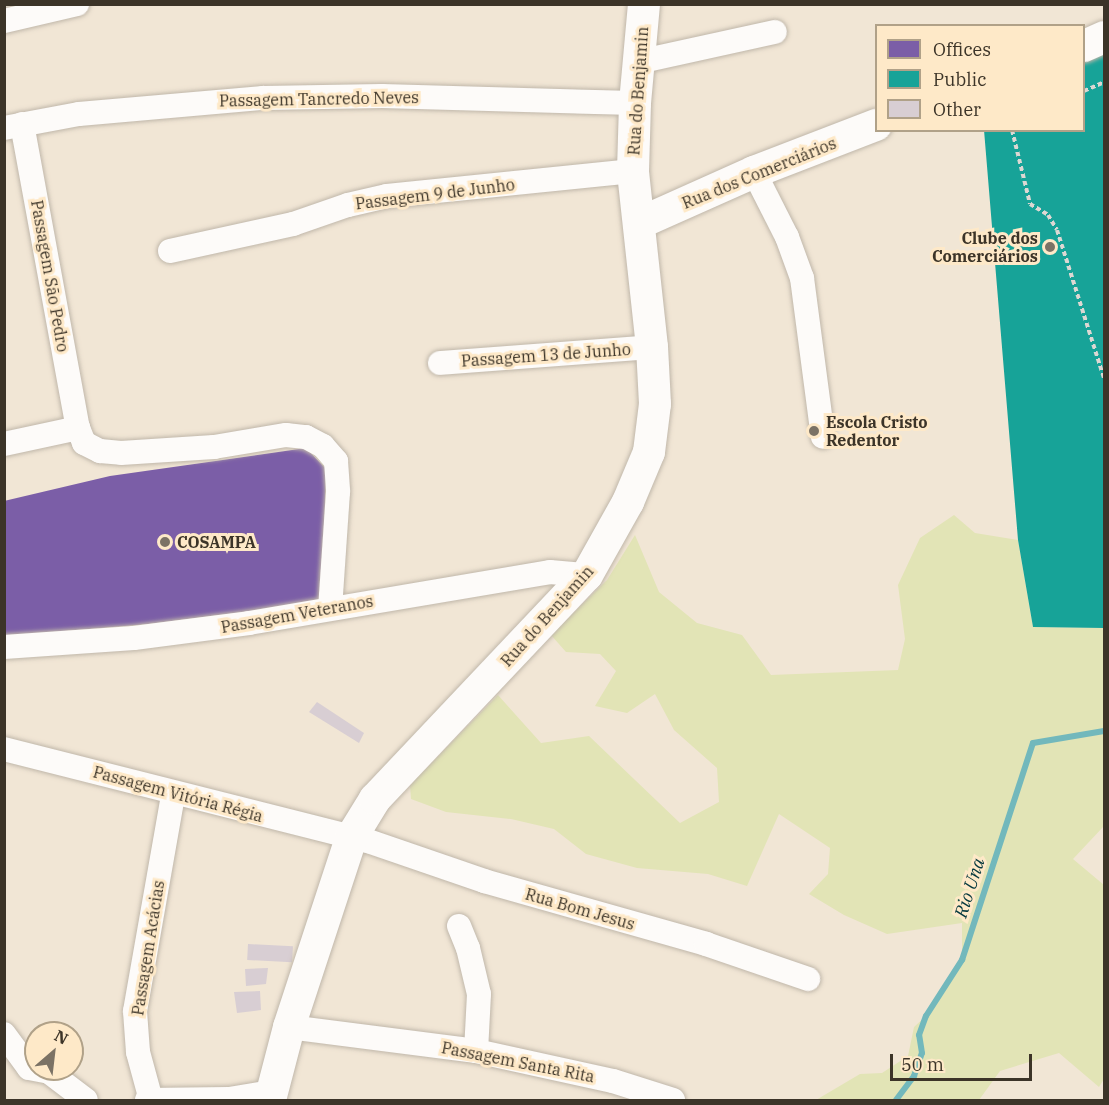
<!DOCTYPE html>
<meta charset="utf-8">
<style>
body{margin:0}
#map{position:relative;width:1109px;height:1105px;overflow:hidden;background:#f1e6d5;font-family:"IBM Plex Serif",serif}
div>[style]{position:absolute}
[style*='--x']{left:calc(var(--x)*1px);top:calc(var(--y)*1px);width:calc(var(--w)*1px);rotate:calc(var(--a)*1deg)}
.green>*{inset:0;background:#e2e4b6}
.offices>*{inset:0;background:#7b5ea7}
.public>*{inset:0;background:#17a398}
.stream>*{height:6px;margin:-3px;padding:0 3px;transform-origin:3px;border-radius:3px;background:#72b8bc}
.building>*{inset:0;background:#d8ced3;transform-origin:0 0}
.path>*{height:4px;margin-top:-2px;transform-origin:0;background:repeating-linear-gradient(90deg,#ddd8d3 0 4.5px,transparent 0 7.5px)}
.roads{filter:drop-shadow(0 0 2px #c0b7aa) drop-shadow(0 0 2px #c0b7aa)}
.minor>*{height:24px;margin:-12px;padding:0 12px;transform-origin:12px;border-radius:12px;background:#fdfbf9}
.major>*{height:32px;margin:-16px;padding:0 16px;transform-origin:16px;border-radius:16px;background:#fdfbf9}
.dots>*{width:16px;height:16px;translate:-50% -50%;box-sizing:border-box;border:3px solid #fee9c8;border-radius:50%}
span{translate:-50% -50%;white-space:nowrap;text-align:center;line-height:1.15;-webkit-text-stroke:6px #fee9c8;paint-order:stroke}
.street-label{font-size:16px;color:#3c3428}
.poi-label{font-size:16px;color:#3c3428;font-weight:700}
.right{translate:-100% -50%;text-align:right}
.left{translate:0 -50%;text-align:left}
.water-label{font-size:18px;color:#05383e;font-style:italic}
.frame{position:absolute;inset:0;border:6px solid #3c3428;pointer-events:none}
.legend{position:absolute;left:875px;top:24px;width:210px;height:108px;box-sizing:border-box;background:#fee9c8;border:2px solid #b0a188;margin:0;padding:8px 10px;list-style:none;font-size:18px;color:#3c3428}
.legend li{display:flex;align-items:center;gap:12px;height:30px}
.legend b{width:30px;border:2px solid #b0a188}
.north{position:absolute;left:24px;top:1021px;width:60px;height:60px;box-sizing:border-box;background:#fee9c8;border:2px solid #b0a188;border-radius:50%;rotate:28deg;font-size:16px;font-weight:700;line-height:24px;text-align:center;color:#3c3428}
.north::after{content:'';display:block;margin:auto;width:21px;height:27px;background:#7b7265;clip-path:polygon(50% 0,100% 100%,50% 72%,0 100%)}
.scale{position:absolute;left:890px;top:1054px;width:142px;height:27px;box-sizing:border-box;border:3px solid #3c3428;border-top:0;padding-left:8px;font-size:18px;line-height:21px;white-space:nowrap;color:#3c3428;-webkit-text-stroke:4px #fee9c8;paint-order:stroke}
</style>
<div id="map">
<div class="green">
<div style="clip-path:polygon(954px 515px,975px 533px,1018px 540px,1033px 627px,1104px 628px,1104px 826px,1073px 859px,1104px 885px,1104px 1079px,1099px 1087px,1059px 1053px,1000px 1071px,979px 1100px,816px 1100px,860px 1074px,882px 1073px,908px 1056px,914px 1027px,926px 1016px,962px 960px,962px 923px,887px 934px,844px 915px,809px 894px,828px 874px,830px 848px,779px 814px,747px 886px,708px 874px,637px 868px,586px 854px,554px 829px,511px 819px,446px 812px,411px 799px,410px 785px,498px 695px,541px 743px,589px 736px,680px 823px,719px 802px,717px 768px,674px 730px,655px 694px,627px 713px,595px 706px,616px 671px,600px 654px,566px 652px,551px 635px,607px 580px,635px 535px,659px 592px,697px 623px,742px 635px,771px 675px,898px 670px,905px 639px,898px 585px,920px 538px)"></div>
</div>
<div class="offices">
<div style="clip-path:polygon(306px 448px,326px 469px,322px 599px,299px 605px,149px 624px,4px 636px,4px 501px,110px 476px)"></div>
</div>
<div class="public">
<div style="clip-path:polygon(1104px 52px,1104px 628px,1033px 627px,1018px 540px,984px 130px,1084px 130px,1084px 61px)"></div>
</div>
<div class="stream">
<div style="--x:896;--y:1100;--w:30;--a:-53"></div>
<div style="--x:914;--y:1076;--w:24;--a:-71"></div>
<div style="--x:922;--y:1053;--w:18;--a:-99"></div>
<div style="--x:919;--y:1035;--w:20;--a:-70"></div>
<div style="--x:926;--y:1016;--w:67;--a:-57.3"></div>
<div style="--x:962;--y:960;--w:228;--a:-71.9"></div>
<div style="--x:1033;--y:743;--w:72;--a:-9.6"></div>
</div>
<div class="building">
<div style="clip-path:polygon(317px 702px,364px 733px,359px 743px,309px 712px)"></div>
<div style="left:248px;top:944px;width:45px;height:16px;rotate:3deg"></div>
<div style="clip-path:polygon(268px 968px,266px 984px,246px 986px,245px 969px)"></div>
<div style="clip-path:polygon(260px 991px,261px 1010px,237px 1013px,234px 992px)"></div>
</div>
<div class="path">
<div style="--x:1084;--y:91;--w:22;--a:-24"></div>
<div style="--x:1012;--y:130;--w:76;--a:76.3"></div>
<div style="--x:1030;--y:204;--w:21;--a:31"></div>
<div style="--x:1048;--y:215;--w:17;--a:59"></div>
<div style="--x:1057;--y:230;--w:155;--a:72.4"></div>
</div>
<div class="roads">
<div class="minor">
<div style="--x:4;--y:21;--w:75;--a:-13.1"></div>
<div style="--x:638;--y:62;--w:140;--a:-12.4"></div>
<div style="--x:22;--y:124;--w:309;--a:79.6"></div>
<div style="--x:78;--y:428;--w:16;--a:68"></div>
<div style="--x:84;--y:443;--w:18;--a:27"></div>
<div style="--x:100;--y:451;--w:21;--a:5"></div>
<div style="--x:121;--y:453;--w:93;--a:-3.7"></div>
<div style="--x:214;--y:447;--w:73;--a:-9.5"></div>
<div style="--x:286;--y:435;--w:20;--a:6"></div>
<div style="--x:306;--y:437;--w:19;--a:28"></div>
<div style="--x:323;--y:446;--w:20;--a:49"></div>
<div style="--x:336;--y:461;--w:31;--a:86"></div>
<div style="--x:338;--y:492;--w:116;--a:93.9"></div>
<div style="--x:4;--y:128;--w:76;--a:-10.6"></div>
<div style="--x:79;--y:114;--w:185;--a:-5"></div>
<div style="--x:263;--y:98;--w:119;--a:-1"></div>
<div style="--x:382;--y:96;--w:253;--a:1.6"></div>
<div style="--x:754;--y:172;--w:73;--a:63.1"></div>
<div style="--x:787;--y:237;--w:44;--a:69.9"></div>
<div style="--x:802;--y:278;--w:160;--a:82.5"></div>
<div style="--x:170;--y:251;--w:126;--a:-12.4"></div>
<div style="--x:293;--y:224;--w:58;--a:-19.1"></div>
<div style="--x:348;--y:205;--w:40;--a:-13"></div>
<div style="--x:387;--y:196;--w:247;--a:-5.8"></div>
<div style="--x:440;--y:363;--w:213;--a:-4.3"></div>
<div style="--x:4;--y:444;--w:76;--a:-12.2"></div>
<div style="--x:4;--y:647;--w:130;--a:-4"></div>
<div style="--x:134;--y:638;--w:116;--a:-7.4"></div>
<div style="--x:249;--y:623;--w:305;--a:-9.6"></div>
<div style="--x:550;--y:572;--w:37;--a:5"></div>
<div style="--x:4;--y:749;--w:375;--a:14.2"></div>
<div style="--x:368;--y:841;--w:123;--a:19"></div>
<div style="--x:484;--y:881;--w:231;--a:15.8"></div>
<div style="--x:706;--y:944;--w:108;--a:18.9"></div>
<div style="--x:459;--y:926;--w:24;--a:68"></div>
<div style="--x:468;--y:948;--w:47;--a:76.6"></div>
<div style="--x:479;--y:994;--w:57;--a:93"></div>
<div style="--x:289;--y:1027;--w:189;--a:7.3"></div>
<div style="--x:476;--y:1051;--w:140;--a:12.4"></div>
<div style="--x:613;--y:1081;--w:63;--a:17.6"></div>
<div style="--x:4;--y:1034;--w:42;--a:53.7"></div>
<div style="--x:29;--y:1068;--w:20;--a:11"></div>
<div style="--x:49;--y:1072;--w:46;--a:37.1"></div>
<div style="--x:147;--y:1100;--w:82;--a:-0.7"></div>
<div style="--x:229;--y:1099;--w:44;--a:-9.2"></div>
<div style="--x:151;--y:1100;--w:50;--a:-105.2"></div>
<div style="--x:138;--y:1052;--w:41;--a:-94.2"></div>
<div style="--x:135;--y:1011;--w:219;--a:-80"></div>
</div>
<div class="major">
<div style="--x:1084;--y:46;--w:22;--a:-24"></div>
<div style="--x:642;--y:222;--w:123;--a:-24.1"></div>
<div style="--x:754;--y:172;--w:131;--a:-21.1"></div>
<div style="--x:270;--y:1100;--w:75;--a:-75.4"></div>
<div style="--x:289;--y:1027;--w:199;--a:-71.8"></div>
<div style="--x:351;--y:838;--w:46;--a:-58.4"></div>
<div style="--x:375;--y:799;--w:308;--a:-46.6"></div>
<div style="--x:587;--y:575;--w:84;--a:-60.7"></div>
<div style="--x:628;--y:502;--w:54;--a:-67.2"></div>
<div style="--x:649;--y:452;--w:48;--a:-82.9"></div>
<div style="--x:655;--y:404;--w:57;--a:-93"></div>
<div style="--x:652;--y:347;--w:177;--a:-96.2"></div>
<div style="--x:633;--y:171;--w:68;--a:-88.3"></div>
<div style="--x:635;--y:103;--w:99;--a:-84.8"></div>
</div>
</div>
<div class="dots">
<div style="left:1050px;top:247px;background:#7b7265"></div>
<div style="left:814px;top:431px;background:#7b7265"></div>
<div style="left:165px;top:542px;background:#7b7265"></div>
</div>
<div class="street-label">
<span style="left:638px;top:91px;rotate:-86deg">Rua do Benjamin</span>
<span style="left:319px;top:99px;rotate:-1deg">Passagem Tancredo Neves</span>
<span style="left:759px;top:173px;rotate:-22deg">Rua dos Comerciários</span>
<span style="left:435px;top:194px;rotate:-7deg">Passagem 9 de Junho</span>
<span style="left:50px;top:276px;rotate:80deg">Passagem São Pedro</span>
<span style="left:546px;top:355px;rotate:-4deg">Passagem 13 de Junho</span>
<span style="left:297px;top:614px;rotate:-10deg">Passagem Veteranos</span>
<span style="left:547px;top:616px;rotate:-48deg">Rua do Benjamin</span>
<span style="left:178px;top:794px;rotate:15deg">Passagem Vitória Régia</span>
<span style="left:580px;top:909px;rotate:16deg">Rua Bom Jesus</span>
<span style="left:148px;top:948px;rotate:-81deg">Passagem Acácias</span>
<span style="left:518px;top:1062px;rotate:11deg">Passagem Santa Rita</span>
</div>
<div class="poi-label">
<span class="right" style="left:1038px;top:247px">Clube dos<br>Comerciários</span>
<span class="left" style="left:826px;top:431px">Escola Cristo<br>Redentor</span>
<span class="left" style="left:177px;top:542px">COSAMPA</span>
</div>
<div class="water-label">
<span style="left:970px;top:888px;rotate:-72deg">Rio Una</span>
</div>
<div class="frame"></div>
<ul class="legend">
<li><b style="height:16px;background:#7b5ea7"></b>Offices</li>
<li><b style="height:16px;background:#17a398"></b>Public</li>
<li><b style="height:16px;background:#d8ced3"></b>Other</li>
</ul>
<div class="north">N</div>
<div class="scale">50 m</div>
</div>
